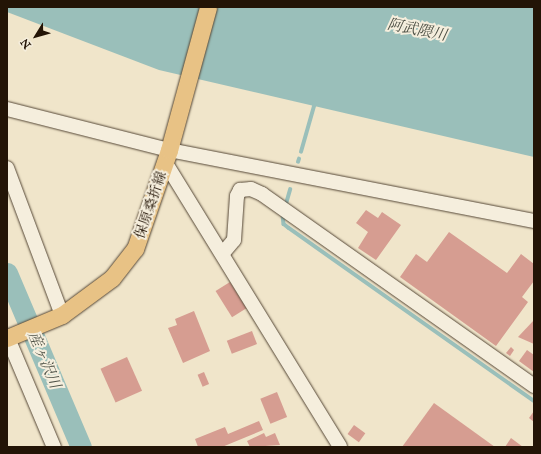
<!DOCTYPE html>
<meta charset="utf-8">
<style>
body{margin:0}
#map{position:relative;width:541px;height:454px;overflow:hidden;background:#f0e5ca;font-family:"IM FELL Great Primer","Noto Serif JP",serif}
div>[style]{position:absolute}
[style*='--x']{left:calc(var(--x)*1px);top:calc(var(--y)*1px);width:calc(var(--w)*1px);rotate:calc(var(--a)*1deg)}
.water>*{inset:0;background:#9abfba}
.stream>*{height:3.5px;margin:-1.75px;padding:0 1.75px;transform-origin:1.75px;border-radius:1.75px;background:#9abfba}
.river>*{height:21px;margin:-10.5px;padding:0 10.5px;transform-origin:10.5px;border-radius:10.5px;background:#9abfba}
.building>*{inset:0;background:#d69d91;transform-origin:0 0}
.roads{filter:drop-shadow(0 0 1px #564837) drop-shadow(0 0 1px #564837)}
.minor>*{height:14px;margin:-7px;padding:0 7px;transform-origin:7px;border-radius:7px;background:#f5eedd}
.major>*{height:17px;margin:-8.5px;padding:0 8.5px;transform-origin:8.5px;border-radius:8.5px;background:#e8c285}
span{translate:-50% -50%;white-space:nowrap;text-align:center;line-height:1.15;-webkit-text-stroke:4px #f5eedd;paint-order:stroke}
.street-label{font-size:14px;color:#231406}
.water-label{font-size:15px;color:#4d5045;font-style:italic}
.frame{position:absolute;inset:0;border:8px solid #231406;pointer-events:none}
.north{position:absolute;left:16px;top:16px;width:40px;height:40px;-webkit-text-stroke:3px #f5eedd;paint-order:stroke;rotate:233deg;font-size:11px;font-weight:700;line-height:16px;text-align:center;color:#231406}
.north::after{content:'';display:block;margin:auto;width:14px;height:18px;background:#231406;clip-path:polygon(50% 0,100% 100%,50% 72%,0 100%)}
</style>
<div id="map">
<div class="water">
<div style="clip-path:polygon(7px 7px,534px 7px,534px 157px,159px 70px,7px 12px)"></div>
</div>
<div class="stream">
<div style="--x:301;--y:152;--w:51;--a:-74.1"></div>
<div style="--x:298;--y:162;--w:3;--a:-72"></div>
<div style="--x:286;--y:204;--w:15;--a:-74"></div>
<div style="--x:283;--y:215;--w:9;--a:84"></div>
<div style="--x:284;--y:224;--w:6;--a:39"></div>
<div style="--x:289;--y:228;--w:300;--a:35.2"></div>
</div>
<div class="river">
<div style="--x:7;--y:273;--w:189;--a:67"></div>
</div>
<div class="building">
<div style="clip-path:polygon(366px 210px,378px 218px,382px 212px,401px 225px,376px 260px,358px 248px,368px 232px,356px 223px)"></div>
<div style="clip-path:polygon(449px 232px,507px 273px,521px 254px,534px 264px,534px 281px,522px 297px,528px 302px,496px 346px,400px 277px,416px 254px,427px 262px)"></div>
<div style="left:230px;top:282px;width:31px;height:17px;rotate:58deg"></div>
<div style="clip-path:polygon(194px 311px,210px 351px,183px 363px,168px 328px,177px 325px,175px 319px)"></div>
<div style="clip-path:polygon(534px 320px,534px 344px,518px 337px)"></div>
<div style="left:252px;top:331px;width:14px;height:27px;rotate:69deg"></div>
<div style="clip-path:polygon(511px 347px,514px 350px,510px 356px,506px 353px)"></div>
<div style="clip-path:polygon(527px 350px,534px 355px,534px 372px,519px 361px)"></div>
<div style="left:127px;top:357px;width:37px;height:29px;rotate:66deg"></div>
<div style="left:204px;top:372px;width:13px;height:7px;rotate:67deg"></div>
<div style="left:277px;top:392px;width:27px;height:18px;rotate:68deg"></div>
<div style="clip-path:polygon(434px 403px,495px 447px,402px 447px)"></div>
<div style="clip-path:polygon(534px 411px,534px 422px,529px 418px)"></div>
<div style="clip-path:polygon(259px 421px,263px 430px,222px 447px,198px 447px,195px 439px,225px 427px,228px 434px)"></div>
<div style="left:354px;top:425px;width:14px;height:11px;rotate:36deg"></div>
<div style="clip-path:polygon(264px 433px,266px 437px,275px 433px,280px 445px,250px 447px,247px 441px)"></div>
<div style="clip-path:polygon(511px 438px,523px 447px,505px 447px)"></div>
</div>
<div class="roads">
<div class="minor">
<div style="--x:7;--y:109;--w:167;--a:14.2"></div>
<div style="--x:169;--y:150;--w:372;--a:11"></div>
<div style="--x:165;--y:162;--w:334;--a:58.4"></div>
<div style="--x:7;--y:168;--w:157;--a:69.5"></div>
<div style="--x:223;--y:253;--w:17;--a:-50"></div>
<div style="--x:234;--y:240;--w:44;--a:-86.1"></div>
<div style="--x:237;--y:196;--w:7;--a:-63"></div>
<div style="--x:240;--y:190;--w:11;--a:-5"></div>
<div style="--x:251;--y:189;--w:12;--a:24"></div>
<div style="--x:262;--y:194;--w:333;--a:35.2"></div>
<div style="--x:7;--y:336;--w:121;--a:67.1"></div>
</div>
<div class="major">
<div style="--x:7;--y:338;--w:60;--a:-22.7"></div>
<div style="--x:62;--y:315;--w:62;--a:-36.5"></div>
<div style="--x:112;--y:278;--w:37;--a:-52"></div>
<div style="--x:135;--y:249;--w:105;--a:-71"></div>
<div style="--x:169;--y:150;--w:148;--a:-74.7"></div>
</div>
</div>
<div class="street-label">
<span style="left:151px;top:205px;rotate:-71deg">保原桑折線</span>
</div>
<div class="water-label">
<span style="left:417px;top:30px;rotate:11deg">阿武隈川</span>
<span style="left:44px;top:360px;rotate:67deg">産ヶ沢川</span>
</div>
<div class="frame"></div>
<div class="north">N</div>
</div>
